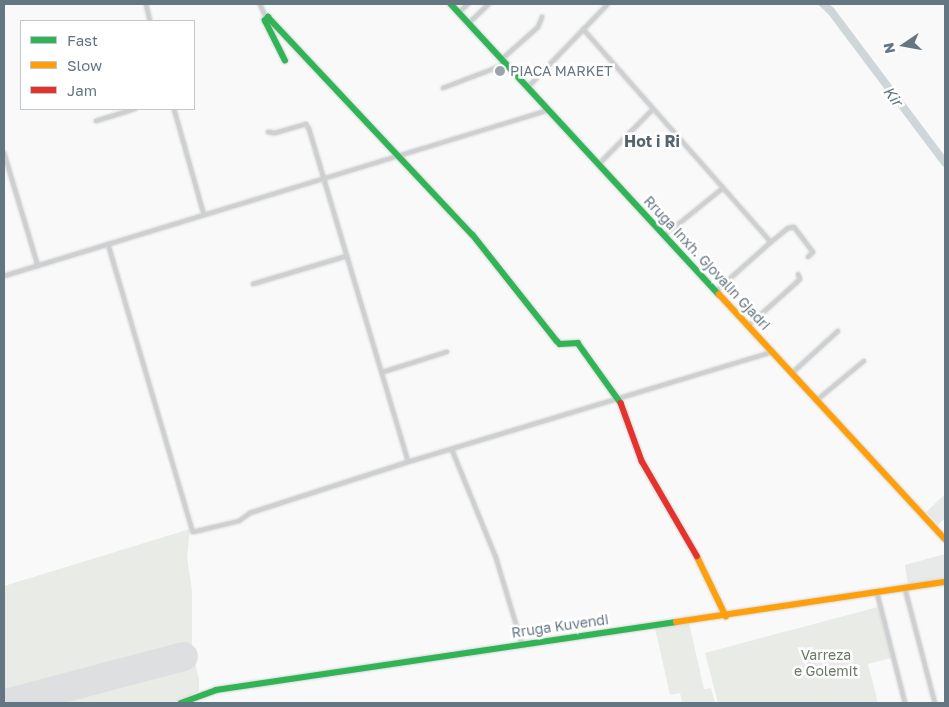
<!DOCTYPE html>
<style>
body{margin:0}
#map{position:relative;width:949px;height:707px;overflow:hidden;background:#f9f9f9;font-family:"Golos Text",sans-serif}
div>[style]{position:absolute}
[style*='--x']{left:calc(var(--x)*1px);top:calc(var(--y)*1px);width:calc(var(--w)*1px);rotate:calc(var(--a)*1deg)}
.built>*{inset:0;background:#e8e9e9}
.green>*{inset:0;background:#e8ebe6}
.river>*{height:8px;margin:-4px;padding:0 4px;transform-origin:4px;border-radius:4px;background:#ced6d9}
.runway>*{height:29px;margin:-14.5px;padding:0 14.5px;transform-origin:14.5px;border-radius:14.5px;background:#dedfe0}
.roads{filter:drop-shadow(0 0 1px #d5d6d7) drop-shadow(0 0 1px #d5d6d7)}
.street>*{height:4px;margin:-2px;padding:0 2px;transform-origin:2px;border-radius:2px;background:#cecfd0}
.fast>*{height:5.5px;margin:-2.75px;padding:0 2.75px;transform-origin:2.75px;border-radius:2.75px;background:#30b455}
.slow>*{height:5.5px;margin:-2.75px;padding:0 2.75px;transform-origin:2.75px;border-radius:2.75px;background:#ff9f0a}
.jam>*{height:5.5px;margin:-2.75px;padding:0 2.75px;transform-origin:2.75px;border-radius:2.75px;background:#e5322d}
.dots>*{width:14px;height:14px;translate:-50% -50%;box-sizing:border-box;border:2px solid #fff;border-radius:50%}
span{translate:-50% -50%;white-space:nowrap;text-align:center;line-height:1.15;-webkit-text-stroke:5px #fff;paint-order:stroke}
.poi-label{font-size:14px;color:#657683}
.left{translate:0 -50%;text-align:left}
.street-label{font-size:14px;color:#657683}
.park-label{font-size:14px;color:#687a64}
.water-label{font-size:15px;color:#60757c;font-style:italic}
.quarter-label{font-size:16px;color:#57646e;font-weight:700}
.frame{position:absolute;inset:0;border:5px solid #657683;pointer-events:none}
.legend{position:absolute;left:20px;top:20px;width:175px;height:90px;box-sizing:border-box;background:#fff;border:1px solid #c1c8cd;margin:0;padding:6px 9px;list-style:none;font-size:15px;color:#657683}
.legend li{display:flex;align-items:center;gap:10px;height:25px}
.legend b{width:25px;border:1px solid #c1c8cd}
.north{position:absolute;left:879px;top:20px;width:50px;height:50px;-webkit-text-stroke:4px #fff;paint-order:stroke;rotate:258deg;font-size:14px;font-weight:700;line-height:20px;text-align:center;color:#657683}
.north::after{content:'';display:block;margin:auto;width:18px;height:22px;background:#657683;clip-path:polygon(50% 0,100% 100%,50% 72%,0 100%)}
</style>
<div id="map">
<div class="built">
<div style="clip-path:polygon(945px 494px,945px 518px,938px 525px,926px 512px)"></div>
<div style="clip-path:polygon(945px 554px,945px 580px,908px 586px,905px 565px)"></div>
</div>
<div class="green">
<div style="clip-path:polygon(190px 529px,187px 557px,192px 590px,192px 650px,199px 679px,199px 691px,174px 703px,4px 703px,4px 586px)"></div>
<div style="clip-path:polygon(878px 607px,891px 658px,868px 664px,878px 703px,718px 703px,705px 653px)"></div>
<div style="clip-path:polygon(689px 623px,704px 689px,711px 688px,715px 703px,682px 703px,680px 693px,670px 695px,655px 628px)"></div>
</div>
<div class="river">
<div style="--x:823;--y:4;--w:11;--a:41"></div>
<div style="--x:831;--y:11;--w:190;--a:53.1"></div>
</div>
<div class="runway">
<div style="--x:5;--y:703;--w:184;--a:-14.8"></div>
</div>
<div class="roads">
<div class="street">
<div style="--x:146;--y:4;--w:17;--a:77"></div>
<div style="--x:260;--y:4;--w:15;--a:67"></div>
<div style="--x:459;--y:12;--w:12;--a:-42"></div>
<div style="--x:469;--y:23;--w:28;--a:-44"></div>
<div style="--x:583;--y:29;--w:284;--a:48.6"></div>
<div style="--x:771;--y:242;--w:22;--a:-39"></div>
<div style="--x:788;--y:228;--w:6;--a:-9"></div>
<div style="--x:794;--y:227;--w:31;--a:53"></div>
<div style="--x:813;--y:252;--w:7;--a:135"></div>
<div style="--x:502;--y:59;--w:48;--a:-41.6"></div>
<div style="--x:538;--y:27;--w:11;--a:-68"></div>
<div style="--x:528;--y:87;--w:115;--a:-46.1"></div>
<div style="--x:443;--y:88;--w:67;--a:-20.9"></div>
<div style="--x:174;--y:109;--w:110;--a:74.2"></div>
<div style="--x:96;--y:121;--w:41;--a:-17.1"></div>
<div style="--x:268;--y:132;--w:7;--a:8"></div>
<div style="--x:275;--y:133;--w:32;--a:-16"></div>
<div style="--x:306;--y:124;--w:6;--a:59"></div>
<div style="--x:309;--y:129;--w:347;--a:73.4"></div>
<div style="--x:408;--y:462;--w:381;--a:-16.8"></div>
<div style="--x:4;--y:153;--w:118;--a:73.3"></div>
<div style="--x:599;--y:164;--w:77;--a:-45.5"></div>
<div style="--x:665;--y:235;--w:75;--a:-39"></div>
<div style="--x:108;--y:244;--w:300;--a:73.6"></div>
<div style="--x:193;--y:532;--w:47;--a:-13.4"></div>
<div style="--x:239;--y:521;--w:14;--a:-36"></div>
<div style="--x:250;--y:513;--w:166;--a:-17.9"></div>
<div style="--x:4;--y:276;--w:570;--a:-16.94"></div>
<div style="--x:253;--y:284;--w:98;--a:-16.6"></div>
<div style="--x:716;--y:291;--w:74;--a:-41.7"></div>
<div style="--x:748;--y:326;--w:66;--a:-41.9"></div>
<div style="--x:797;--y:282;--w:4;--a:-45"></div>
<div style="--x:800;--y:279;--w:5;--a:-112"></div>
<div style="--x:383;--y:372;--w:67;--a:-17.4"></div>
<div style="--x:792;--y:373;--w:62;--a:-42.4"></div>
<div style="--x:817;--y:400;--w:61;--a:-39.7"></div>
<div style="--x:452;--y:450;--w:117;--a:67.8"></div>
<div style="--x:496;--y:558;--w:90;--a:73.2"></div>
<div style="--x:905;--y:589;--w:118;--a:75.3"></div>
<div style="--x:877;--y:593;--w:114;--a:75.7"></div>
</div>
<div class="fast">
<div style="--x:451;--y:4;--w:395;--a:47.3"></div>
<div style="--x:285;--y:61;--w:45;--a:-116.6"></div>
<div style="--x:265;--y:21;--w:5;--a:-53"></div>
<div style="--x:268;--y:17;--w:299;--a:46.8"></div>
<div style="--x:473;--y:235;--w:135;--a:51.6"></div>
<div style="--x:557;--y:341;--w:4;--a:45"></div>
<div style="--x:560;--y:344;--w:18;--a:-3"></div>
<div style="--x:578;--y:343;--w:74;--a:54.4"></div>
<div style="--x:181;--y:703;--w:37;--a:-20"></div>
<div style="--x:216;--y:690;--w:465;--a:-8.4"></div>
</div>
<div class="slow">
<div style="--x:719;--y:294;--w:333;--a:47.3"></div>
<div style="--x:697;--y:556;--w:67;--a:64.2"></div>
<div style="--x:676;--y:622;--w:272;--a:-8.5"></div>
</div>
<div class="jam">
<div style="--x:621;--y:403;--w:62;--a:70.1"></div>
<div style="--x:642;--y:461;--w:110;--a:59.9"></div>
</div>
</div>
<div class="dots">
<div style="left:500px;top:71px;background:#99a4ac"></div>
</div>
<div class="poi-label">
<span class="left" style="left:510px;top:71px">PIACA MARKET</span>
</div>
<div class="street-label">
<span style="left:707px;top:263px;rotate:47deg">Rruga Inxh. Gjovalin Gjadri</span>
<span style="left:560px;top:626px;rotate:-8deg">Rruga Kuvendi</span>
</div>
<div class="park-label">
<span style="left:826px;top:663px">Varreza<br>e Golemit</span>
</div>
<div class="water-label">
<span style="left:893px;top:96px;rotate:53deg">Kir</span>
</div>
<div class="quarter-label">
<span style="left:652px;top:141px">Hot i Ri</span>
</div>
<div class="frame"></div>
<ul class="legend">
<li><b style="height:6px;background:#30b455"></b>Fast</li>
<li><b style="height:6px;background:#ff9f0a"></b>Slow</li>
<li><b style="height:6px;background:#e5322d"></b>Jam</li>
</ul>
<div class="north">N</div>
</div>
